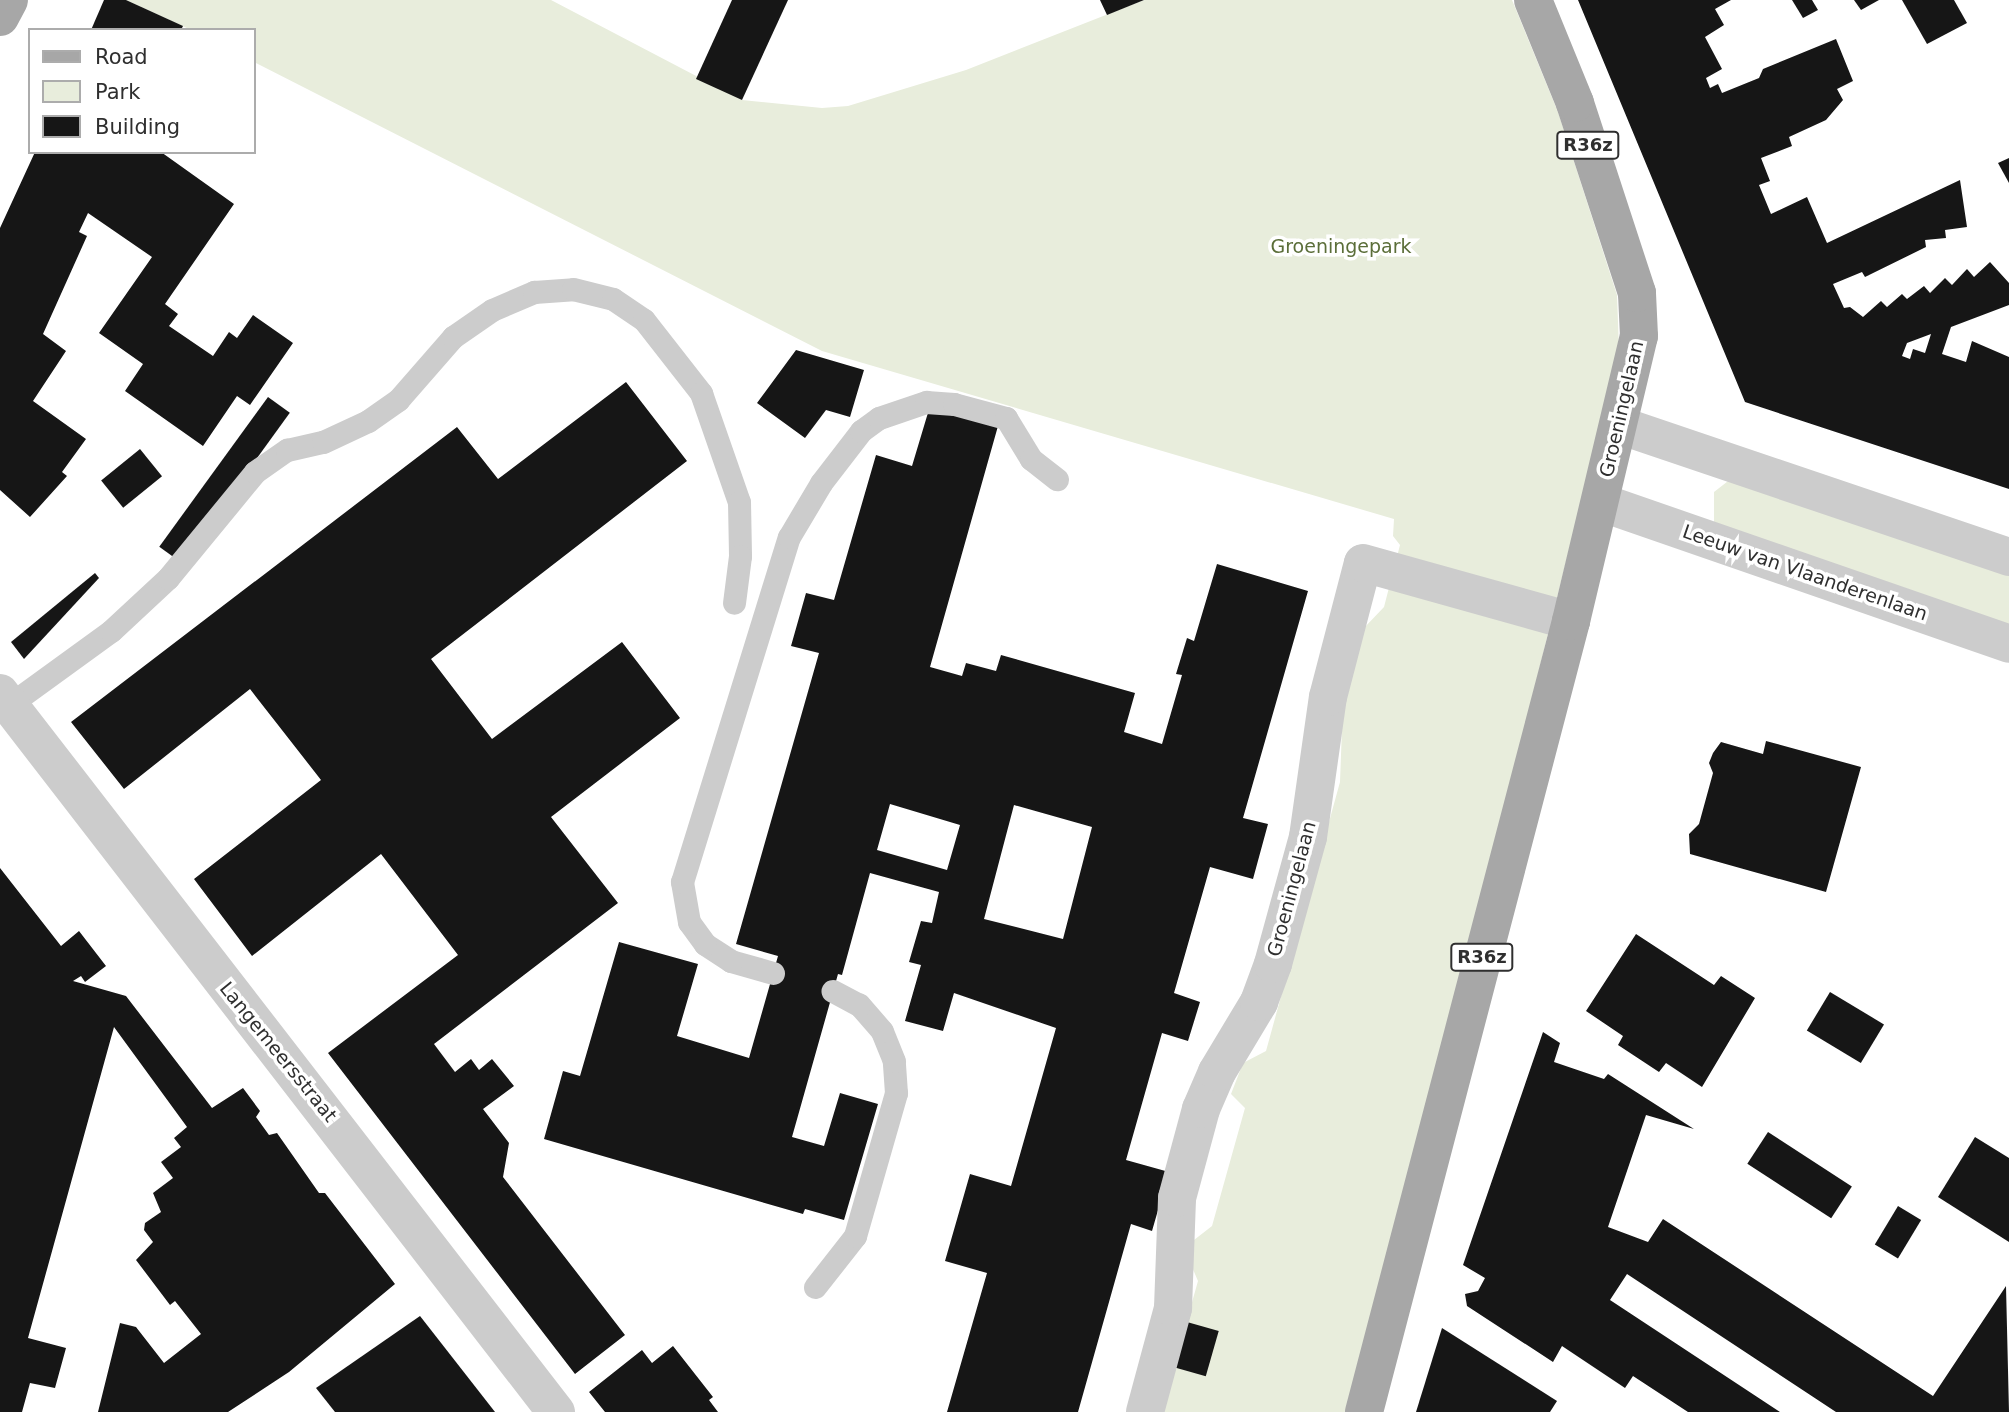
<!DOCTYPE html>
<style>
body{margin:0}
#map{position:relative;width:2009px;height:1412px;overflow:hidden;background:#fff;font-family:"DejaVu Sans",sans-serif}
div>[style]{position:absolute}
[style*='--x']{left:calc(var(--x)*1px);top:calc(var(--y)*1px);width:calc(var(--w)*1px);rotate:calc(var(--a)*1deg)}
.green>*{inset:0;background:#e8eddc}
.building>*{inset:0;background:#161616;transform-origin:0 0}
.service>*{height:23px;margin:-11.5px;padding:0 11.5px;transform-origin:11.5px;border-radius:11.5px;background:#ccc}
.minor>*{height:38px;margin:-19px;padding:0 19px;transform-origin:19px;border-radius:19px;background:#ccc}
.primary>*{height:38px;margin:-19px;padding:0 19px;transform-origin:19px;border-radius:19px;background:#a7a7a7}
span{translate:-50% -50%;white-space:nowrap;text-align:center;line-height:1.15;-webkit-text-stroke:7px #fff;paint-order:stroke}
.shield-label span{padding:2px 5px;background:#fff;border:2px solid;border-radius:5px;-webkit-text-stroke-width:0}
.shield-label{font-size:18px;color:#2f2f2f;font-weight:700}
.park-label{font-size:19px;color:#5b6e39}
.street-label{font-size:19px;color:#2f2f2f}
.legend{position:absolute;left:28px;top:28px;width:228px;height:126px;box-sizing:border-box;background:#fff;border:2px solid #acacac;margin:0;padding:9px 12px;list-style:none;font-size:21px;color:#2f2f2f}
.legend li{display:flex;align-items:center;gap:14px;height:35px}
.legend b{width:35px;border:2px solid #acacac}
</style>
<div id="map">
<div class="green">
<div style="clip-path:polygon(126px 0,551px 0,742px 100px,822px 108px,848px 106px,966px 70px,1144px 0,1512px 0,1558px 112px,1617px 295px,1619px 349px,1354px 1412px,1161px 1412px,1198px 1281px,1192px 1267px,1194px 1240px,1212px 1226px,1245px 1108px,1231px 1094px,1243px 1063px,1266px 1051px,1340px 782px,1343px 701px,1364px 628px,1384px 607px,1400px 545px,1393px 536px,1394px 519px,822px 351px,254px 62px,254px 30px,191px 30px)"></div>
<div style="clip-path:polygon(1732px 478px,2009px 570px,2009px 631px,1714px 531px,1714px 492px)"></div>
</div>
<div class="building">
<div style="clip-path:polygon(104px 0,126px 0,183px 26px,181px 30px,91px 30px)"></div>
<div style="clip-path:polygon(732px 0,788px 0,742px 100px,696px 79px)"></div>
<div style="clip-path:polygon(1100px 0,1144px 0,1107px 15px)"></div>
<div style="clip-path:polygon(evenodd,1578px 0,1731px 0,1715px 9px,1724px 25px,1705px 37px,1722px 69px,1706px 78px,1710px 88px,1718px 84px,1722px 93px,1759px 78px,1763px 69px,1836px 39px,1853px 81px,1837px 89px,1843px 100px,1826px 120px,1789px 137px,1792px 146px,1761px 158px,1770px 181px,1759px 185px,1771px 214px,1807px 197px,1827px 243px,1960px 180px,1967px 227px,1945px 230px,1946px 238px,1925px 240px,1926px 247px,1865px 277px,1862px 272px,1833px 284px,1844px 308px,1850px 307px,1863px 317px,1881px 301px,1887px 307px,1902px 294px,1907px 299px,1924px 286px,1930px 293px,1945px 278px,1952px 285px,1967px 269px,1974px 277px,1990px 262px,2009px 283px,2009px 305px,1951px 327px,1942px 354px,1966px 362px,1972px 341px,2009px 357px,2009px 489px,1745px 402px,1578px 0,1931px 334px,1925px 353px,1913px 349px,1910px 359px,1902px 356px,1907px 343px,1931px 334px)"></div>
<div style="clip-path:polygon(1792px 0,1812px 0,1818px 10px,1803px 18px)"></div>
<div style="clip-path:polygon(1854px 0,1879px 0,1861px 10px)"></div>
<div style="clip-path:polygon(1902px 0,1954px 0,1967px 23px,1927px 44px)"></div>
<div style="clip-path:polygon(35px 152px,161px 152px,234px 204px,165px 304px,178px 314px,169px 326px,213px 356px,229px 332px,237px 338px,253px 315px,293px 343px,250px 405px,237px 396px,203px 446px,125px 391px,143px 364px,99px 333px,152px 257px,88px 213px,79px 232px,87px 236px,43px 334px,66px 351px,33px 401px,86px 439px,62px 472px,67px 476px,30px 517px,0 490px,0 228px)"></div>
<div style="clip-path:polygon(2009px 158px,2009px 183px,1998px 163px)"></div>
<div style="clip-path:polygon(796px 350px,864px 370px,850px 417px,826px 410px,805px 438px,757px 403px)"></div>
<div style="clip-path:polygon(626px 382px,687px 461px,431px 659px,492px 739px,622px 642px,680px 718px,551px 817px,618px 903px,434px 1044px,455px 1072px,471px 1059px,479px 1070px,492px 1059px,514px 1086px,483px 1109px,509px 1143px,503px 1177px,625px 1335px,575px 1374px,328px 1053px,458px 955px,381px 854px,252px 956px,194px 879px,321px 780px,250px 689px,124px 789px,71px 722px,457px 427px,498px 479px)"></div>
<div style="left:268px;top:397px;width:27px;height:185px;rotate:36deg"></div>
<div style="clip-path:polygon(evenodd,930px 406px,998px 426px,930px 667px,962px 676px,966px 663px,996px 671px,1001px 655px,1135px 693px,1124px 732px,1162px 744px,1182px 675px,1176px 674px,1187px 638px,1194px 641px,1217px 564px,1308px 591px,1243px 818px,1268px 824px,1253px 879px,1210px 867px,1174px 993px,1200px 1002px,1188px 1041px,1162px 1033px,1126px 1160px,1169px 1172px,1152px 1231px,1131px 1224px,1078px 1412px,947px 1412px,987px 1273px,945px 1261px,970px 1174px,1011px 1186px,1056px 1028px,954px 993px,943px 1031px,905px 1021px,921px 965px,909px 962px,921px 921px,932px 923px,939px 892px,870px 873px,842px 975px,838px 974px,792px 1137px,824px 1146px,840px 1093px,878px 1104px,844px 1220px,805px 1209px,803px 1214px,544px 1139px,563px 1071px,580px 1076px,619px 942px,698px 964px,677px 1036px,749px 1058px,778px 956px,736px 944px,819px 653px,791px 646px,806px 593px,834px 600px,876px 455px,912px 466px,930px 406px,890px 804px,960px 825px,947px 870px,877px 850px,890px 804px,930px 406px,1014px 805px,1092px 827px,1063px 939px,984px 919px,1014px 805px)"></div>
<div style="left:140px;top:449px;width:35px;height:50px;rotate:51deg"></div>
<div style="clip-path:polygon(95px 573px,99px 578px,24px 659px,11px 642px)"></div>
<div style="clip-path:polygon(1766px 741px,1861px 767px,1826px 892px,1690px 854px,1689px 834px,1699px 824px,1713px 773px,1709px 763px,1713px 753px,1721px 742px,1763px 754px)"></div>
<div style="clip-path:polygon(0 868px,61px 946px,79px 931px,106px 966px,85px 982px,81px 976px,73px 981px,126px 996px,212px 1108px,243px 1088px,260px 1111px,256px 1117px,269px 1135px,277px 1133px,319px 1193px,325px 1193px,395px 1284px,289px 1372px,228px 1412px,98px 1412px,120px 1323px,136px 1327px,164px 1363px,201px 1334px,175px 1301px,170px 1305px,136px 1260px,153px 1242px,144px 1230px,145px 1223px,161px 1212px,153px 1193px,173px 1178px,161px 1162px,181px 1147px,174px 1138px,187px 1127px,114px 1027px,28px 1338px,66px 1348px,55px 1388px,30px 1383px,22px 1412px,0 1412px)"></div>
<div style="clip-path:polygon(1636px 934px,1714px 985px,1721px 976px,1755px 998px,1702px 1087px,1666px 1063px,1659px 1072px,1618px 1045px,1623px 1036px,1586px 1011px)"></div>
<div style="left:1830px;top:992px;width:63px;height:45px;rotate:31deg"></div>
<div style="clip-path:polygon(1543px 1032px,1560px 1043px,1554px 1062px,1604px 1079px,1608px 1074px,1694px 1129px,1646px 1115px,1608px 1227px,1648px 1242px,1663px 1219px,1933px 1396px,2006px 1286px,2009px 1412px,1836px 1412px,1627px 1274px,1610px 1300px,1780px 1412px,1688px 1412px,1633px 1376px,1625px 1388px,1562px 1346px,1553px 1362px,1467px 1306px,1465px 1294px,1478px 1291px,1485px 1278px,1463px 1265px)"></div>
<div style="left:1768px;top:1132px;width:100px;height:38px;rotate:33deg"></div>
<div style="clip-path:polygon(1975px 1137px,2009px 1158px,2009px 1242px,1938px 1197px)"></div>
<div style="left:1898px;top:1206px;width:27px;height:45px;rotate:31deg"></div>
<div style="clip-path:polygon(420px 1316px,495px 1412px,335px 1412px,316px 1388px)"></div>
<div style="left:1187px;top:1322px;width:33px;height:47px;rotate:16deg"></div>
<div style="clip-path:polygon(1442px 1328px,1557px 1401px,1550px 1412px,1416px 1412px)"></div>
<div style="clip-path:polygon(673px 1346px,713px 1397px,709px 1400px,718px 1412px,605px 1412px,589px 1392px,642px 1350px,652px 1363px)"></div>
</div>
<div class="service">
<div style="--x:9;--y:705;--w:126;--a:-36"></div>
<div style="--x:111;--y:631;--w:78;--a:-42.9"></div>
<div style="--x:168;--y:578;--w:137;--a:-50.6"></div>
<div style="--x:255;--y:472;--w:39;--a:-35"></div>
<div style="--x:287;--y:450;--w:37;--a:-13"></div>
<div style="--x:323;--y:442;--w:50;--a:-25"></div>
<div style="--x:368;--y:421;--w:37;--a:-35"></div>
<div style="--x:398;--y:400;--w:84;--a:-48.9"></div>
<div style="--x:453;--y:337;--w:47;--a:-34.7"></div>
<div style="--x:492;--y:310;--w:46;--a:-23.2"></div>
<div style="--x:534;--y:292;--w:39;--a:-4"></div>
<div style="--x:573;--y:289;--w:41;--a:14"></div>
<div style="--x:613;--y:299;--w:37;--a:34"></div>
<div style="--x:644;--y:320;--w:93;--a:52"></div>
<div style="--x:701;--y:393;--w:115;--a:70.8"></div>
<div style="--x:739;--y:502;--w:54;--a:88.9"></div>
<div style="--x:740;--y:556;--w:47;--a:97.3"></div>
<div style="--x:773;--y:973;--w:44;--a:-164.1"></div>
<div style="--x:731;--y:961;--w:31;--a:-147"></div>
<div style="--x:705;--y:944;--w:27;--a:-126"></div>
<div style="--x:689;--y:922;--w:41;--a:-99.9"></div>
<div style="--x:682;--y:882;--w:361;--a:-72.8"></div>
<div style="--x:789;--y:537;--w:63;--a:-59.3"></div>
<div style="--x:821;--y:483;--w:66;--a:-52.4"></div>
<div style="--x:861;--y:431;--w:22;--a:-36"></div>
<div style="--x:879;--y:418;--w:50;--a:-18.8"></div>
<div style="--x:926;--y:402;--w:28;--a:4"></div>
<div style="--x:954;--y:404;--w:54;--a:15.1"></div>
<div style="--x:1006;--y:418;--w:48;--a:58.6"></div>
<div style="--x:1031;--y:459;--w:33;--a:38"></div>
<div style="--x:815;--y:1287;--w:65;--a:-51.9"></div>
<div style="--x:855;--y:1236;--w:149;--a:-74"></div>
<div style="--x:896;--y:1093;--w:32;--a:-94"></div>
<div style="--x:894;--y:1061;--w:32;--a:-112"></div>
<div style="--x:882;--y:1031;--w:35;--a:-131"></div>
<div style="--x:859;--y:1005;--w:30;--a:-152"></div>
</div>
<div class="minor">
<div style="--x:1619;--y:425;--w:412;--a:18.7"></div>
<div style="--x:1600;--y:502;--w:433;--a:19.1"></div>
<div style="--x:0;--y:693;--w:909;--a:52.29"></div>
<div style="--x:1145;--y:1412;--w:108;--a:-74.9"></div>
<div style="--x:1173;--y:1308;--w:110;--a:-87.9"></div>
<div style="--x:1177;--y:1198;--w:92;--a:-74.9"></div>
<div style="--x:1201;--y:1109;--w:40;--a:-66.6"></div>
<div style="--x:1217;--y:1072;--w:82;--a:-59"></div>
<div style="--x:1259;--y:1002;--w:40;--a:-69.8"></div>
<div style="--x:1273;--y:964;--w:132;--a:-74.6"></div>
<div style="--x:1308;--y:837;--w:141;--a:-81.9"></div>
<div style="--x:1328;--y:697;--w:138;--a:-75.4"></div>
<div style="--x:1363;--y:563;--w:216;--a:15.6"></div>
</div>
<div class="primary">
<div style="--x:0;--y:17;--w:19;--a:-62"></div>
<div style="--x:1364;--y:1412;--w:818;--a:-75.33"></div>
<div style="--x:1571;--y:621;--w:293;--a:-76.6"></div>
<div style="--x:1639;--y:336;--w:43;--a:-92.7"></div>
<div style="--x:1637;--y:293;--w:200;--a:-108.1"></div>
<div style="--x:1575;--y:103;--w:111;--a:-112.2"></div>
</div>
<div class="shield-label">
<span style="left:1588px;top:145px">R36z</span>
<span style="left:1482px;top:957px">R36z</span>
</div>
<div class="park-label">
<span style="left:1341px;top:247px">Groeningepark</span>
</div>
<div class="street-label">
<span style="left:1622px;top:409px;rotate:-77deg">Groeningelaan</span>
<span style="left:1805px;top:573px;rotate:19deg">Leeuw van Vlaanderenlaan</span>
<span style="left:1292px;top:889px;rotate:-75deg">Groeningelaan</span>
<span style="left:278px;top:1052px;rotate:51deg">Langemeersstraat</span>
</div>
<ul class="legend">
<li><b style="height:9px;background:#a7a7a7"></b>Road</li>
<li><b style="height:19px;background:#e8eddc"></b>Park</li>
<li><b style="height:19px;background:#161616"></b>Building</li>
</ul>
</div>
